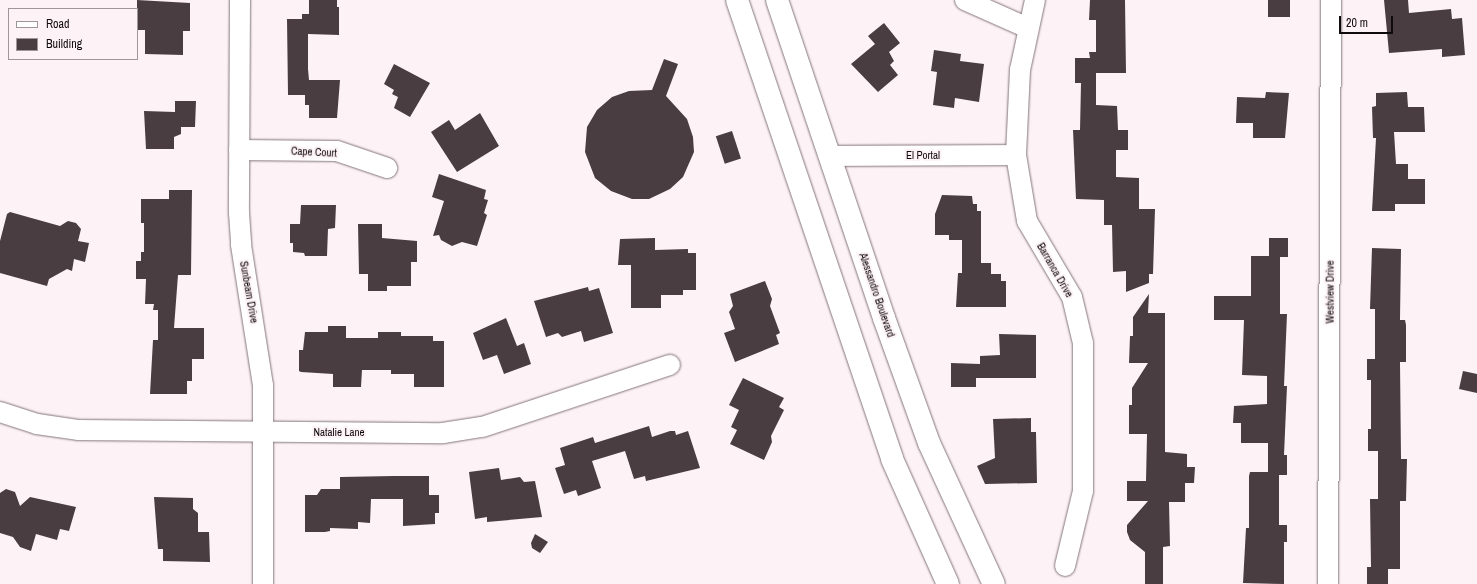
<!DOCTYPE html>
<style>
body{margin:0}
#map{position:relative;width:1477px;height:584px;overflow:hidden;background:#fdf3f6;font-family:"Archivo Narrow",sans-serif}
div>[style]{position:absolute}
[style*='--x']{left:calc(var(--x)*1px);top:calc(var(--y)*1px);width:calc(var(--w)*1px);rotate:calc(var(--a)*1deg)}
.building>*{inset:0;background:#4a3d41;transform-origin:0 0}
.roads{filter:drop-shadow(0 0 1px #84757a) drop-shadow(0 0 1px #84757a)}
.minor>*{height:20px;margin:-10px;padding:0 10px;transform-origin:10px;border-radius:10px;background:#fff}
.primary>*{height:22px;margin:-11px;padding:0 11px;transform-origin:11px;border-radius:11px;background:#fff}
span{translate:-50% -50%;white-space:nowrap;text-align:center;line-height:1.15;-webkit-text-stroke:4px #fdf3f6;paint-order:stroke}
.street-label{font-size:11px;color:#0f0a0c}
.legend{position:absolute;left:8px;top:8px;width:130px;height:52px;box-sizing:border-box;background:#fdf3f6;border:1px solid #9e9698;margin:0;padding:5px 7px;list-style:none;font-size:12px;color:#0f0a0c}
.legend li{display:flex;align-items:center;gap:8px;height:20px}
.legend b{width:20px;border:1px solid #9e9698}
.scale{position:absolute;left:1339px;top:16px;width:54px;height:18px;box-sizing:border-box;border:2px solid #0f0a0c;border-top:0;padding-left:5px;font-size:12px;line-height:14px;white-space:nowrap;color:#0f0a0c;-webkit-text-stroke:3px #fdf3f6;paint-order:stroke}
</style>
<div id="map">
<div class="building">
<i style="clip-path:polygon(137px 0,190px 3px,190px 31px,183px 31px,183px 55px,145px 54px,145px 30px,137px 30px)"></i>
<i style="clip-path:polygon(309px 0,337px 0,337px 7px,339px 7px,339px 35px,308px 34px,308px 69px,309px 80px,340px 80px,337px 118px,309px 118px,309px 105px,305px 105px,305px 95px,288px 95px,287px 19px,302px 19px,302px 14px,309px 14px)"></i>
<i style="clip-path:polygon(1090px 0,1125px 0,1126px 73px,1096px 73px,1096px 105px,1117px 106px,1118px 130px,1128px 130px,1128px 150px,1116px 150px,1116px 177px,1139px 178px,1139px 209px,1155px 209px,1153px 274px,1149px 274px,1149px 283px,1126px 292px,1126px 271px,1113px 272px,1112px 225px,1104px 225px,1104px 200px,1076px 199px,1073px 130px,1080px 130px,1081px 83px,1075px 83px,1075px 58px,1090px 58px,1089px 52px,1096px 52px,1096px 20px,1089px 20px)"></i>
<i style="left:1268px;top:0;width:22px;height:17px"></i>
<i style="clip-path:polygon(1384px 0,1408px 0,1409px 13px,1451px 9px,1452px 19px,1462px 18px,1465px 55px,1442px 57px,1442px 49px,1389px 53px)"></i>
<i style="clip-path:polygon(884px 23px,900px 43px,889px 52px,894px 61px,890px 65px,898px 75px,878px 92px,851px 64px,875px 44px,868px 36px)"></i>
<i style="clip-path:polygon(934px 50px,961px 54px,960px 61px,984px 64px,979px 102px,955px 98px,954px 108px,933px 105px,937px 72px,931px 71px)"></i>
<i style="clip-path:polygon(664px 59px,678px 64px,666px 96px,687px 119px,693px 137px,694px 152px,683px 177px,670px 189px,649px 199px,632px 199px,611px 191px,595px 178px,585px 152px,587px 127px,597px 110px,612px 97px,629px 91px,652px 90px)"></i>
<i style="clip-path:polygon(394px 64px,430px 83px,410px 117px,394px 108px,398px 97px,392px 94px,394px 90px,384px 84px)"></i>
<i style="clip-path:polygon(1266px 92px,1289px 93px,1285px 138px,1253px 138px,1253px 123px,1236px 123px,1237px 97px,1265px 98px)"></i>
<i style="clip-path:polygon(1407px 92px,1408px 107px,1424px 107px,1425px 132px,1394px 132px,1396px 164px,1408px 164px,1408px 179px,1425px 179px,1425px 204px,1395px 204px,1395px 211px,1372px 211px,1376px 138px,1373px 138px,1372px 107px,1376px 106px,1376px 93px)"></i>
<i style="clip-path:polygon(175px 101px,196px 101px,195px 127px,181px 127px,181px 134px,174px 137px,174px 149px,146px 149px,144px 111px,175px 112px)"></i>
<i style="clip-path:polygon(480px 113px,499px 146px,457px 172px,431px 132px,449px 120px,455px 130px)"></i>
<i style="left:732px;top:131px;width:29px;height:17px;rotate:72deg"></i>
<i style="clip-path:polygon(439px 174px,486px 190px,484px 199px,488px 200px,484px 213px,487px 215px,477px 246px,462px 242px,452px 246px,441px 240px,439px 235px,433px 236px,444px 201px,432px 197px)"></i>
<i style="clip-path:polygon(169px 190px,192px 190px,191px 275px,178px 275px,174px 328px,204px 328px,204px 359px,192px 359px,192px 381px,187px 381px,187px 394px,150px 394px,153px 340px,158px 340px,158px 310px,153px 310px,154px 304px,145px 304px,146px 279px,136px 279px,136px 261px,141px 261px,141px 252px,144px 252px,144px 223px,141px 223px,141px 199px,169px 199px)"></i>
<i style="clip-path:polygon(942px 195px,972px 196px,973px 204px,977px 204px,977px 211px,981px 211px,981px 263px,991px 263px,991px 274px,1001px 274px,1001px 281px,1006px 281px,1006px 307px,956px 307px,958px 273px,962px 273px,962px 240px,949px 240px,949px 235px,935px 235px,935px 214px)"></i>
<i style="clip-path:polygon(301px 205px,336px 205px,335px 228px,328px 229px,327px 256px,305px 256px,304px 253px,293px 252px,293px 243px,290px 243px,290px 224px,300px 224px)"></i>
<i style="clip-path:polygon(10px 212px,60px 226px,68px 221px,76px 223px,81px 229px,78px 241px,89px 243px,85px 262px,74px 259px,72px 271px,67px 269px,49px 279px,47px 286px,0 273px,0 241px,7px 214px)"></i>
<i style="clip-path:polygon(358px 224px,382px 224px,382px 238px,417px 241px,417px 262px,411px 262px,411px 286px,387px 286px,387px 291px,368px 291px,368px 274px,359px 274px)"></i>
<i style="clip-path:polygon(655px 238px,655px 250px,688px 249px,688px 253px,696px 253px,696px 290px,683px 290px,683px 295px,661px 295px,661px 308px,631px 308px,631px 265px,618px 265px,620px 239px)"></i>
<i style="clip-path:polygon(1269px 238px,1288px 238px,1288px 257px,1280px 257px,1280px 314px,1287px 314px,1284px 386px,1287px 386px,1284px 455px,1287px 455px,1287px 475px,1279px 475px,1279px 525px,1287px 525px,1287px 542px,1284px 542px,1284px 584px,1243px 583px,1246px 528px,1249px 528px,1249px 476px,1250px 472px,1268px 472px,1268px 443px,1241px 443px,1241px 423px,1233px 423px,1234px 406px,1267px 404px,1267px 376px,1242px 375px,1244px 320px,1214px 320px,1214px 296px,1251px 296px,1251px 256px,1269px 256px)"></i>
<i style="clip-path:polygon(1372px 248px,1401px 249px,1400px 320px,1405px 320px,1406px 325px,1406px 362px,1400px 362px,1401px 459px,1407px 459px,1406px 501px,1400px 501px,1400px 569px,1388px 569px,1388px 584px,1367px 584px,1367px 567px,1371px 567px,1370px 499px,1378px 499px,1378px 451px,1368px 451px,1368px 429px,1371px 429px,1371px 380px,1367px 380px,1367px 359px,1375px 359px,1375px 309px,1370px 309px)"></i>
<i style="clip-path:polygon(765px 281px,772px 299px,770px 306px,780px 333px,776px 335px,779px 344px,735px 362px,724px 333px,735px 329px,729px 312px,733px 306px,730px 294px)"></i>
<i style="clip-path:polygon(588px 287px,589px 291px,599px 288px,613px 333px,584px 342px,581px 331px,562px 337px,558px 333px,546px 337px,534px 301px)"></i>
<i style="clip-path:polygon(1149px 294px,1148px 313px,1165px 313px,1165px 452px,1187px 454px,1187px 467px,1195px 467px,1194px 483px,1185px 483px,1185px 502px,1169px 502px,1170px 546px,1163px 547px,1163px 584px,1145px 584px,1145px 552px,1130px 540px,1127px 532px,1127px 525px,1148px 501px,1127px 501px,1127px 481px,1146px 481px,1147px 434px,1129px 434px,1129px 405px,1132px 405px,1132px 388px,1148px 363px,1129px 363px,1130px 336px,1133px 336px,1133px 317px)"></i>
<i style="clip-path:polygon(506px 318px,517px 346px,524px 343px,531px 364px,504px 374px,497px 355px,483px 360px,473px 333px)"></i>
<i style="clip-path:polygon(328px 326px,346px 326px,346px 338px,378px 338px,378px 332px,401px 332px,401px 336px,433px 336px,433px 341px,444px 341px,444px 387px,414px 387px,414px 374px,391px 374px,391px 370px,362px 370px,361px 387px,333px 387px,333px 374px,301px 372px,299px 371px,299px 350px,303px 350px,305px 332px,328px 332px)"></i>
<i style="clip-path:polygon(999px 334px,1036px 335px,1036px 378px,976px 378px,976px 387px,951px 387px,951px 363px,980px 364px,980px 356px,1000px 355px)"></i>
<i style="clip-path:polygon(1463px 371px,1477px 374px,1477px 393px,1459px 389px)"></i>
<i style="clip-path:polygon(743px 378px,784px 398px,779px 407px,784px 410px,771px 436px,772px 442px,764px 460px,730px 444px,737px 430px,731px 427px,739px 410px,729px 405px)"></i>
<i style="clip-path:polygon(1031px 418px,1031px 432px,1036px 432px,1037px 483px,985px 484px,977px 466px,995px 458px,993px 419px)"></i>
<i style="clip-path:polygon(649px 426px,652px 437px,670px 431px,675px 431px,676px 435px,688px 431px,700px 468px,646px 481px,645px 476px,634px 479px,625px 451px,592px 461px,601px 488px,578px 496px,576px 490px,564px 494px,555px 468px,565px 465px,560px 448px,593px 437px,595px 443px)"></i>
<i style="clip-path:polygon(499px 468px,501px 480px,520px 477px,524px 482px,535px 481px,542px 517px,487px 522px,487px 517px,475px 519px,469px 472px)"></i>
<i style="clip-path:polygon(394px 476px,429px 476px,429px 495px,439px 495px,439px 513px,435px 513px,435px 524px,403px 526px,403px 499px,371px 499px,370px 523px,358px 522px,358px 529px,330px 528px,330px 531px,325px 532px,305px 532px,305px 495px,317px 495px,321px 489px,340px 489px,340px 477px)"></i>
<i style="clip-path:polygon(6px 489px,15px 492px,20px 506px,30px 497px,76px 507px,69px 531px,60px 529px,57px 540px,36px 534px,31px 551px,20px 547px,13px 537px,0 533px,0 493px)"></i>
<i style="clip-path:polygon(154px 497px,193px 498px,193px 509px,198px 513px,198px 532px,209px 532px,210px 562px,163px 561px,163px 549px,158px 549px)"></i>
<i style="clip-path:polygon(535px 534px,548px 542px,540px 553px,532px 548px,531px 543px)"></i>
</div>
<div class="roads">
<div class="minor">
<i style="--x:240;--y:0;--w:213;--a:90.3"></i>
<i style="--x:239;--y:213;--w:32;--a:86"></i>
<i style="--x:241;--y:245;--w:142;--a:81.1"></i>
<i style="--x:263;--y:385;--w:199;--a:90"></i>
<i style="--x:965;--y:0;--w:69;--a:24"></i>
<i style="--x:1035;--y:0;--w:72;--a:102.1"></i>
<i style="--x:1020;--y:70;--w:85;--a:92.7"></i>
<i style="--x:1016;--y:155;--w:67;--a:80.5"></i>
<i style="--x:1027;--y:221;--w:88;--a:59.4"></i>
<i style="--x:1072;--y:297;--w:47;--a:76.6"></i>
<i style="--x:1083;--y:343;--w:148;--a:90"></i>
<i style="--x:1083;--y:491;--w:77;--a:103.5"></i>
<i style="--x:239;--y:150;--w:98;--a:0.6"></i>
<i style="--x:337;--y:151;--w:53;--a:18.8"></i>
<i style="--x:830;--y:156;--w:186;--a:-0.3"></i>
<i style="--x:0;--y:412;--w:39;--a:18"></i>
<i style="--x:37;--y:424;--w:41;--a:8.3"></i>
<i style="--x:78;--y:430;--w:365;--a:0.5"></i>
<i style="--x:443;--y:433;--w:39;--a:-9"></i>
<i style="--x:482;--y:427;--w:198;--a:-18.3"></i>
<i style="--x:1328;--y:584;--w:584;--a:-89.71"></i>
</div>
<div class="primary">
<i style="--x:737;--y:0;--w:484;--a:71.3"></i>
<i style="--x:892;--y:459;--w:137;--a:65.9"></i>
<i style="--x:777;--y:0;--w:336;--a:71.4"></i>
<i style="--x:884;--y:318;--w:133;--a:70.2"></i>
<i style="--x:929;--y:443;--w:155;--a:65.3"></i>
</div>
</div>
<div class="street-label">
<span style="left:314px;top:152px;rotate:3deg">Cape Court</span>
<span style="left:923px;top:155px">El Portal</span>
<span style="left:1055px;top:270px;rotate:60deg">Barranca Drive</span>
<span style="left:249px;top:292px;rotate:80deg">Sunbeam Drive</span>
<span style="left:1330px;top:292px;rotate:-90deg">Westview Drive</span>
<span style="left:877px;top:295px;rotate:71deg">Alessandro Boulevard</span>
<span style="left:339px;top:432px">Natalie Lane</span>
</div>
<ul class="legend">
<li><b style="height:5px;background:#fff"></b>Road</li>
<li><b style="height:11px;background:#4a3d41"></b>Building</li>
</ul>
<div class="scale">20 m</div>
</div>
